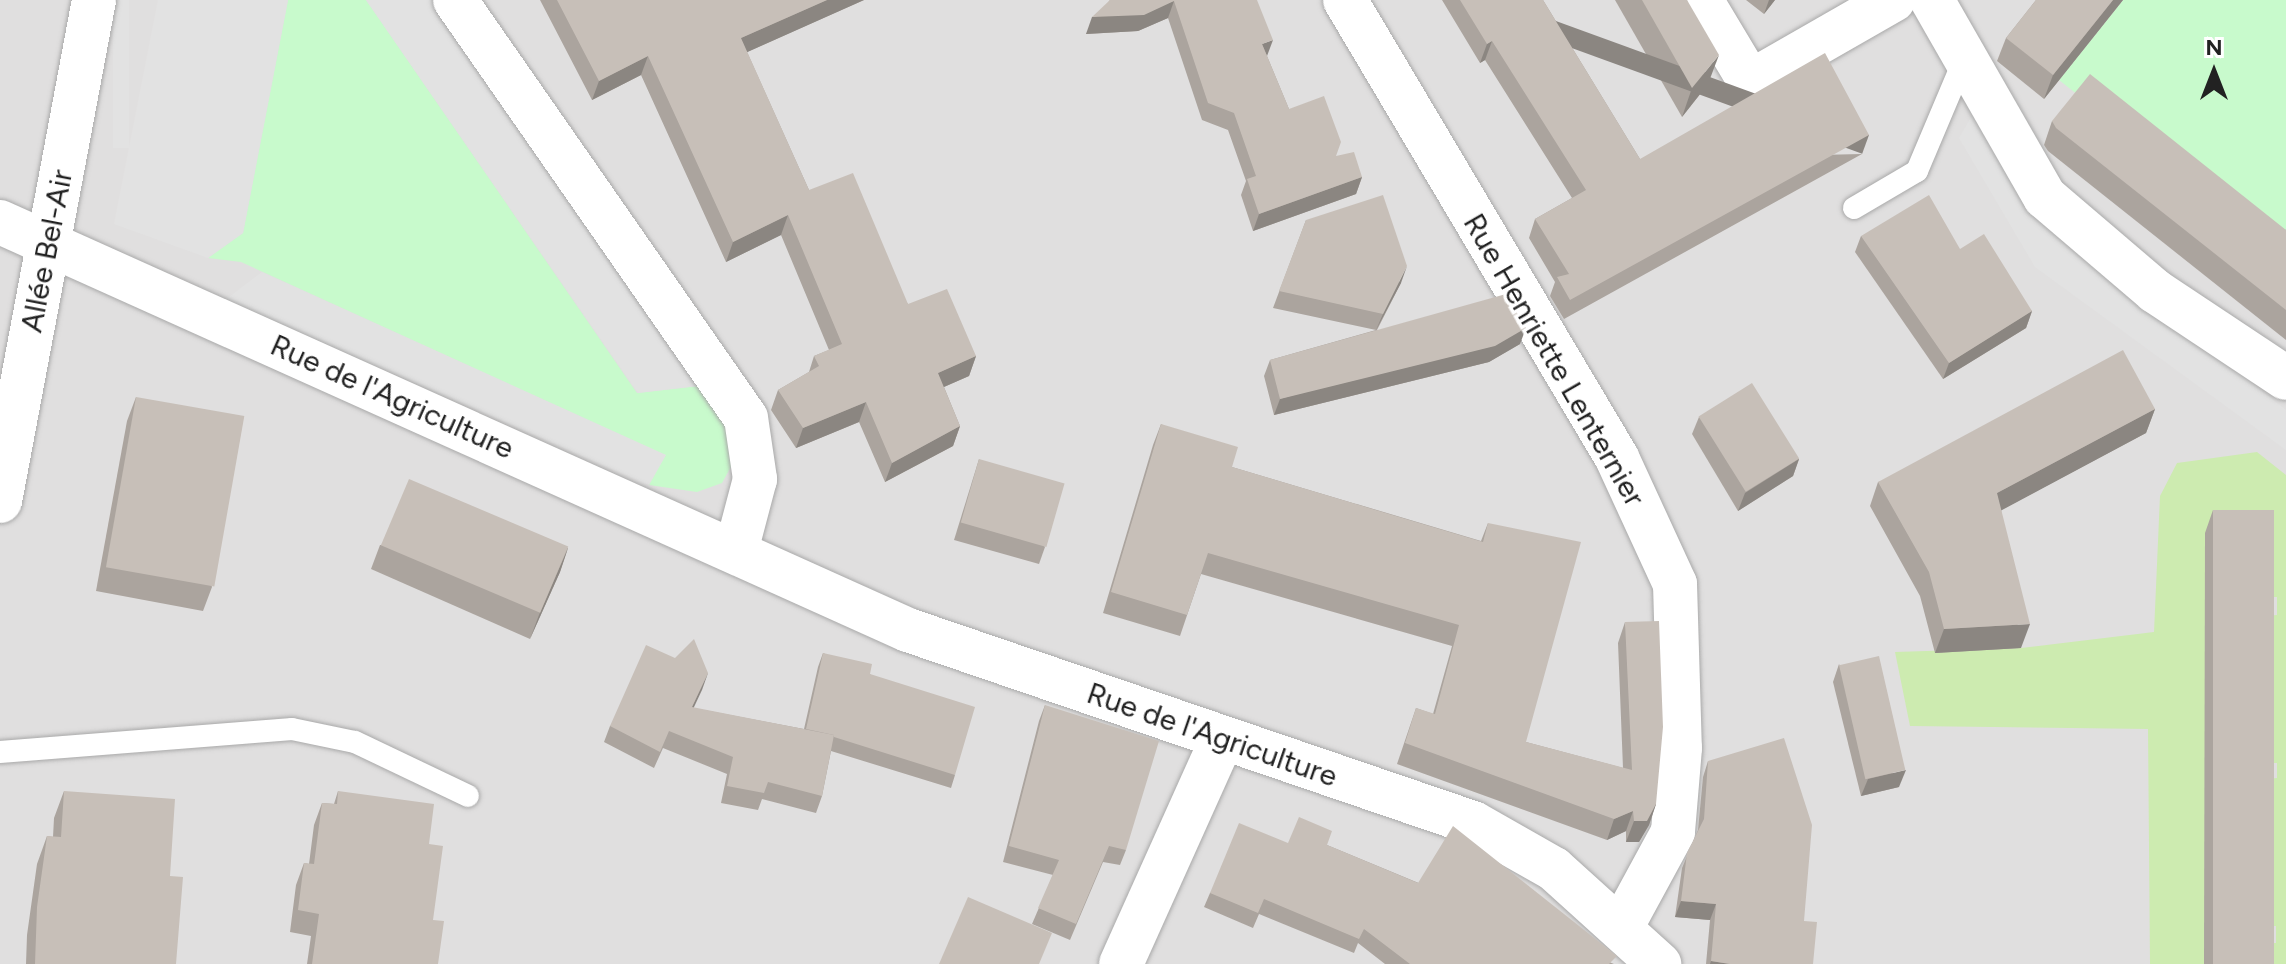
<!DOCTYPE html>
<meta charset="utf-8">
<style>
body{margin:0}
#map{position:relative;width:2286px;height:964px;overflow:hidden;background:#f2efe9;font-family:Figtree,sans-serif}
div>[style]{position:absolute}
[style*='--x']{left:calc(var(--x)*1px);top:calc(var(--y)*1px);width:calc(var(--w)*1px);rotate:calc(var(--a)*1deg)}
.residential>*{inset:0;background:#e0dfdf;transform-origin:0 0}
.grass>*{inset:0;background:#cdebb0}
.park>*{inset:0;background:#c8facc}
.parking>*{inset:0;background:#e2e2e2;transform-origin:0 0}
.roads{filter:drop-shadow(0 0 2px #a9a9a9) drop-shadow(0 0 2px #a9a9a9)}
.service>*{height:22px;margin:-11px;padding:0 11px;transform-origin:11px;border-radius:11px;background:#fff}
.minor>*{height:44px;margin:-22px;padding:0 22px;transform-origin:22px;border-radius:22px;background:#fff}
.tertiary>*{height:44px;margin:-22px;padding:0 22px;transform-origin:22px;border-radius:22px;background:#fff}
.wall>*{inset:0;background:#aba49e}
.shaded-wall>*{inset:0;background:#8b8681;transform-origin:0 0}
.building>*{inset:0;background:#c7bfb8;transform-origin:0 0}
span{translate:-50% -50%;white-space:nowrap;text-align:center;line-height:1.15;-webkit-text-stroke:7px #fff;paint-order:stroke}
.street-label{font-size:30px;color:#222}
.north{position:absolute;left:2174px;top:32px;width:80px;height:80px;-webkit-text-stroke:6px #fff;paint-order:stroke;rotate:0deg;font-size:22px;font-weight:700;line-height:32px;text-align:center;color:#222}
.north::after{content:'';display:block;margin:auto;width:28px;height:36px;background:#222;clip-path:polygon(50% 0,100% 100%,50% 72%,0 100%)}
</style>
<div id="map">
<div class="residential">
<i style="left:0;top:0;width:2286px;height:964px"></i>
</div>
<div class="grass">
<i style="clip-path:polygon(2257px 452px,2286px 475px,2286px 964px,2265px 964px,2265px 943px,2276px 943px,2276px 926px,2265px 926px,2266px 779px,2277px 778px,2277px 763px,2266px 763px,2266px 616px,2277px 615px,2277px 597px,2266px 597px,2204px 964px,2150px 964px,2148px 729px,1910px 726px,1895px 652px,2021px 648px,2154px 632px,2160px 496px,2177px 463px)"></i>
</div>
<div class="park">
<i style="clip-path:polygon(288px 0,366px 0,637px 393px,707px 385px,730px 423px,733px 463px,722px 483px,697px 492px,649px 485px,665px 455px,241px 262px,208px 258px,243px 233px)"></i>
<i style="clip-path:polygon(2123px 0,2286px 0,2286px 260px,2059px 80px)"></i>
</div>
<div class="parking">
<i style="left:113px;top:0;width:16px;height:148px"></i>
<i style="clip-path:polygon(158px 0,288px 0,243px 233px,208px 258px,114px 224px)"></i>
<i style="clip-path:polygon(366px 0,435px 0,707px 385px,638px 393px)"></i>
<i style="clip-path:polygon(1976px 109px,2149px 303px,2286px 410px,2286px 450px,2035px 267px,1959px 138px)"></i>
<i style="clip-path:polygon(262px 272px,666px 455px,649px 485px,225px 300px)"></i>
</div>
<div class="roads">
<div class="service">
<i style="--x:1854;--y:208;--w:73;--a:-30.4"></i>
<i style="--x:1917;--y:171;--w:121;--a:-67.1"></i>
<i style="--x:0;--y:752;--w:293;--a:-4.5"></i>
<i style="--x:292;--y:729;--w:64;--a:11.7"></i>
<i style="--x:355;--y:742;--w:125;--a:25.5"></i>
</div>
<div class="minor">
<i style="--x:455;--y:0;--w:509;--a:55.16"></i>
<i style="--x:746;--y:418;--w:62;--a:81.6"></i>
<i style="--x:755;--y:479;--w:74;--a:104.8"></i>
<i style="--x:1345;--y:0;--w:533;--a:59.29"></i>
<i style="--x:1617;--y:458;--w:139;--a:65.3"></i>
<i style="--x:1675;--y:584;--w:164;--a:88.3"></i>
<i style="--x:1680;--y:748;--w:84;--a:94.8"></i>
<i style="--x:1673;--y:832;--w:105;--a:118.5"></i>
<i style="--x:1701;--y:0;--w:96;--a:59.1"></i>
<i style="--x:1750;--y:82;--w:165;--a:-29.8"></i>
<i style="--x:1932;--y:0;--w:227;--a:60.2"></i>
<i style="--x:2045;--y:197;--w:145;--a:40.5"></i>
<i style="--x:2155;--y:291;--w:157;--a:33.6"></i>
<i style="--x:0;--y:222;--w:995;--a:24.2"></i>
<i style="--x:908;--y:630;--w:597;--a:18.86"></i>
<i style="--x:1473;--y:823;--w:93;--a:29.6"></i>
<i style="--x:1554;--y:869;--w:142;--a:42.1"></i>
<i style="--x:1121;--y:964;--w:244;--a:-65.8"></i>
</div>
<div class="tertiary">
<i style="--x:0;--y:501;--w:510;--a:-79.37"></i>
</div>
</div>
<div class="wall">
<i style="clip-path:polygon(540px 0,864px 0,747px 52px,809px 190px,908px 304px,976px 356px,969px 376px,944px 387px,960px 426px,953px 446px,885px 482px,859px 422px,796px 448px,771px 410px,778px 390px,809px 372px,814px 356px,829px 350px,781px 235px,726px 262px,641px 75px,592px 100px)"></i>
<i style="clip-path:polygon(1110px 0,1248px 0,1267px 56px,1289px 109px,1336px 156px,1362px 177px,1356px 194px,1253px 231px,1241px 195px,1246px 181px,1228px 130px,1202px 120px,1168px 18px,1138px 31px,1086px 34px)"></i>
<i style="clip-path:polygon(1442px 0,1543px 0,1640px 159px,1862px 154px,1564px 319px,1550px 296px,1555px 282px,1529px 238px,1535px 219px,1572px 198px,1485px 60px,1480px 63px)"></i>
<i style="clip-path:polygon(1615px 0,1687px 0,1708px 84px,1682px 117px)"></i>
<i style="clip-path:polygon(1746px 0,1775px 0,1764px 14px)"></i>
<i style="clip-path:polygon(2036px 0,2123px 0,2044px 99px,1997px 61px,2006px 38px)"></i>
<i style="clip-path:polygon(2052px 121px,2286px 230px,2286px 340px,2048px 151px,2044px 145px)"></i>
<i style="clip-path:polygon(1306px 220px,1401px 283px,1377px 330px,1520px 344px,1489px 362px,1274px 415px,1264px 376px,1270px 360px,1376px 330px,1273px 308px)"></i>
<i style="clip-path:polygon(1861px 236px,1960px 249px,2032px 311px,2026px 328px,1943px 379px,1855px 252px)"></i>
<i style="clip-path:polygon(136px 397px,212px 587px,203px 611px,96px 591px,127px 421px)"></i>
<i style="clip-path:polygon(2155px 409px,2146px 433px,2001px 510px,2021px 648px,1935px 653px,1920px 596px,1870px 506px,1878px 482px)"></i>
<i style="clip-path:polygon(1699px 417px,1799px 459px,1793px 476px,1738px 511px,1692px 434px)"></i>
<i style="clip-path:polygon(1161px 424px,1232px 467px,1481px 541px,1488px 523px,1526px 742px,1623px 768px,1618px 643px,1625px 622px,1656px 804px,1649px 825px,1639px 842px,1626px 842px,1626px 831px,1607px 840px,1397px 764px,1416px 708px,1433px 714px,1452px 646px,1201px 574px,1180px 636px,1103px 613px,1153px 445px)"></i>
<i style="clip-path:polygon(979px 459px,1045px 547px,1039px 564px,954px 540px)"></i>
<i style="clip-path:polygon(2213px 510px,2274px 964px,2204px 964px,2205px 533px)"></i>
<i style="clip-path:polygon(380px 545px,568px 548px,560px 572px,530px 639px,371px 569px)"></i>
<i style="clip-path:polygon(823px 653px,870px 674px,955px 775px,951px 788px,831px 751px,822px 796px,816px 813px,762px 799px,758px 810px,721px 803px,727px 774px,663px 748px,654px 768px,604px 742px,610px 726px,708px 673px,693px 708px,804px 729px,818px 667px)"></i>
<i style="clip-path:polygon(1839px 664px,1899px 787px,1861px 796px,1833px 682px)"></i>
<i style="clip-path:polygon(1045px 705px,1126px 850px,1120px 865px,1103px 862px,1070px 940px,1032px 924px,1053px 875px,1003px 862px,1039px 721px)"></i>
<i style="clip-path:polygon(1708px 761px,1804px 921px,1813px 964px,1706px 964px,1710px 920px,1675px 917px,1682px 868px,1698px 830px,1703px 777px)"></i>
<i style="clip-path:polygon(64px 791px,170px 876px,176px 964px,26px 964px,27px 935px,37px 864px,47px 836px,53px 837px,54px 818px)"></i>
<i style="clip-path:polygon(338px 791px,429px 844px,433px 920px,438px 964px,307px 964px,311px 936px,290px 932px,296px 885px,304px 863px,309px 864px,314px 825px,322px 803px,334px 804px)"></i>
<i style="clip-path:polygon(1288px 843px,1327px 845px,1614px 964px,1385px 964px,1358px 943px,1354px 953px,1259px 914px,1253px 928px,1204px 907px,1210px 893px)"></i>
</div>
<div class="shaded-wall">
<i style="clip-path:polygon(827px 0,864px 0,734px 58px,741px 38px)"></i>
<i style="clip-path:polygon(1769px 0,1775px 0,1764px 14px)"></i>
<i style="clip-path:polygon(2113px 0,2123px 0,2044px 99px,2053px 75px)"></i>
<i style="clip-path:polygon(1174px 1px,1168px 18px,1138px 31px,1086px 34px,1092px 17px)"></i>
<i style="clip-path:polygon(1273px 40px,1267px 56px,1262px 44px)"></i>
<i style="clip-path:polygon(1492px 41px,1485px 60px,1480px 63px,1487px 44px)"></i>
<i style="clip-path:polygon(1719px 55px,1708px 84px,1682px 117px,1692px 88px)"></i>
<i style="clip-path:polygon(648px 56px,641px 75px,592px 100px,599px 81px)"></i>
<i style="left:1869px;top:135px;width:20px;height:342px;rotate:110deg"></i>
<i style="clip-path:polygon(1362px 177px,1356px 194px,1253px 231px,1259px 214px)"></i>
<i style="clip-path:polygon(788px 215px,781px 235px,726px 262px,733px 242px)"></i>
<i style="clip-path:polygon(1407px 266px,1401px 283px,1376px 330px,1383px 314px)"></i>
<i style="clip-path:polygon(2032px 311px,2026px 328px,1943px 379px,1949px 363px)"></i>
<i style="clip-path:polygon(1526px 328px,1520px 344px,1489px 362px,1274px 415px,1280px 399px)"></i>
<i style="clip-path:polygon(976px 356px,969px 376px,930px 393px,938px 373px)"></i>
<i style="clip-path:polygon(866px 402px,859px 422px,796px 448px,803px 428px)"></i>
<i style="clip-path:polygon(2155px 409px,2146px 433px,1989px 517px,1997px 493px)"></i>
<i style="clip-path:polygon(960px 426px,953px 446px,885px 482px,892px 463px)"></i>
<i style="clip-path:polygon(1799px 459px,1793px 476px,1738px 511px,1745px 493px)"></i>
<i style="clip-path:polygon(568px 548px,560px 572px,530px 639px,539px 615px)"></i>
<i style="clip-path:polygon(2030px 624px,2021px 648px,1935px 653px,1944px 629px)"></i>
<i style="clip-path:polygon(708px 673px,702px 690px,686px 724px,692px 707px)"></i>
<i style="clip-path:polygon(1906px 770px,1899px 787px,1861px 796px,1868px 779px)"></i>
<i style="clip-path:polygon(1656px 804px,1649px 825px,1639px 842px,1626px 842px,1634px 821px)"></i>
<i style="clip-path:polygon(1633px 811px,1626px 831px,1607px 840px,1614px 819px)"></i>
<i style="clip-path:polygon(1681px 901px,1716px 904px,1710px 920px,1675px 917px)"></i>
<i style="clip-path:polygon(1711px 961px,1730px 964px,1710px 964px)"></i>
</div>
<div class="building">
<i style="clip-path:polygon(557px 0,827px 0,741px 38px,809px 190px,853px 173px,908px 304px,947px 289px,976px 356px,938px 373px,960px 426px,892px 463px,866px 402px,803px 428px,778px 390px,819px 366px,814px 356px,842px 344px,788px 215px,733px 242px,648px 56px,599px 81px)"></i>
<i style="clip-path:polygon(1110px 0,1257px 0,1273px 40px,1262px 44px,1289px 109px,1324px 96px,1341px 142px,1336px 156px,1354px 152px,1362px 177px,1259px 214px,1247px 179px,1256px 176px,1234px 113px,1208px 103px,1174px 1px,1144px 15px,1092px 17px)"></i>
<i style="clip-path:polygon(1460px 0,1543px 0,1640px 159px,1825px 53px,1869px 135px,1570px 300px,1557px 277px,1569px 274px,1535px 219px,1586px 190px,1492px 41px,1487px 44px)"></i>
<i style="clip-path:polygon(1642px 0,1687px 0,1719px 55px,1692px 88px)"></i>
<i style="clip-path:polygon(2036px 0,2113px 0,2053px 75px,2006px 38px)"></i>
<i style="clip-path:polygon(2090px 74px,2286px 230px,2286px 310px,2056px 128px,2052px 121px)"></i>
<i style="clip-path:polygon(1383px 195px,1407px 266px,1383px 314px,1279px 291px,1306px 220px)"></i>
<i style="clip-path:polygon(1929px 195px,1960px 249px,1984px 234px,2032px 311px,1949px 363px,1861px 236px)"></i>
<i style="clip-path:polygon(1506px 294px,1526px 328px,1495px 346px,1280px 399px,1270px 360px)"></i>
<i style="clip-path:polygon(2123px 350px,2155px 409px,1997px 493px,2030px 624px,1944px 629px,1929px 572px,1878px 482px)"></i>
<i style="left:1752px;top:383px;width:89px;height:63px;rotate:58deg"></i>
<i style="left:136px;top:397px;width:110px;height:173px;rotate:10deg"></i>
<i style="clip-path:polygon(1161px 424px,1238px 447px,1232px 467px,1483px 542px,1488px 523px,1581px 542px,1526px 742px,1632px 770px,1625px 622px,1659px 621px,1663px 727px,1656px 804px,1647px 821px,1634px 821px,1633px 811px,1614px 819px,1405px 743px,1416px 708px,1435px 714px,1459px 625px,1208px 553px,1187px 615px,1111px 592px)"></i>
<i style="left:979px;top:459px;width:89px;height:66px;rotate:16deg"></i>
<i style="left:409px;top:479px;width:173px;height:72px;rotate:23deg"></i>
<i style="left:2213px;top:510px;width:61px;height:454px"></i>
<i style="clip-path:polygon(694px 639px,708px 673px,692px 707px,834px 735px,822px 796px,768px 782px,764px 793px,727px 786px,733px 757px,669px 731px,660px 752px,610px 726px,646px 645px,675px 658px)"></i>
<i style="clip-path:polygon(823px 653px,872px 664px,870px 674px,975px 707px,955px 775px,834px 737px,834px 735px,806px 729px)"></i>
<i style="left:1879px;top:656px;width:117px;height:41px;rotate:77deg"></i>
<i style="clip-path:polygon(1045px 705px,1159px 741px,1126px 850px,1109px 846px,1076px 924px,1038px 908px,1059px 860px,1009px 846px)"></i>
<i style="clip-path:polygon(1784px 738px,1812px 825px,1804px 921px,1817px 922px,1813px 964px,1730px 964px,1711px 961px,1716px 904px,1681px 901px,1687px 853px,1704px 819px,1708px 761px)"></i>
<i style="clip-path:polygon(64px 791px,175px 799px,170px 876px,183px 877px,176px 964px,35px 964px,37px 907px,47px 836px,61px 837px)"></i>
<i style="clip-path:polygon(338px 791px,434px 804px,429px 844px,443px 846px,433px 920px,444px 921px,438px 964px,312px 964px,319px 914px,298px 910px,304px 863px,314px 864px,322px 803px,337px 804px)"></i>
<i style="clip-path:polygon(1299px 817px,1332px 831px,1327px 845px,1418px 883px,1453px 826px,1617px 956px,1609px 964px,1410px 964px,1364px 929px,1359px 939px,1264px 899px,1258px 913px,1210px 893px,1239px 823px,1288px 843px)"></i>
<i style="clip-path:polygon(968px 897px,1052px 933px,1039px 964px,939px 964px)"></i>
</div>
<div class="street-label">
<span style="left:47px;top:251px;rotate:-79deg">Allée Bel-Air</span>
<span style="left:1554px;top:360px;rotate:60deg">Rue Henriette Lenternier</span>
<span style="left:392px;top:397px;rotate:24deg">Rue de l'Agriculture</span>
<span style="left:1212px;top:735px;rotate:19deg">Rue de l'Agriculture</span>
</div>
<div class="north">N</div>
</div>
